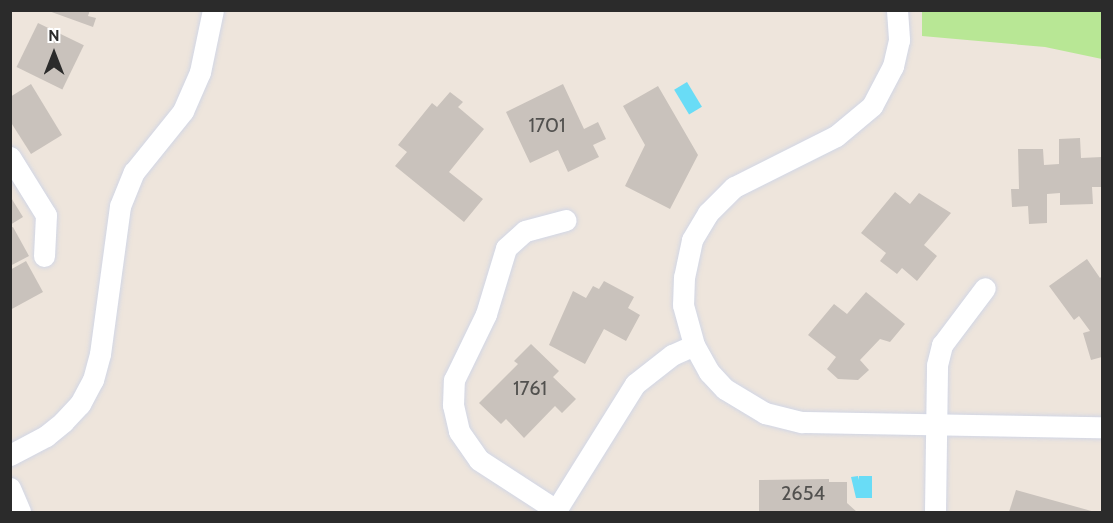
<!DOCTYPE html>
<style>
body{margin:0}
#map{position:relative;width:1113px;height:523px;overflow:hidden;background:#eee5dc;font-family:Cabin,sans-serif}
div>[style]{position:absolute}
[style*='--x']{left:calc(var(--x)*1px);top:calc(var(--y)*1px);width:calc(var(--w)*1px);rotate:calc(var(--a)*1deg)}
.green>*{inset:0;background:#b8e795}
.water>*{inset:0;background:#69dcf6;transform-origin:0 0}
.building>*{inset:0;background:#c9c2bc;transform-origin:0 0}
.roads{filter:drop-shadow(0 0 2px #d1d6e5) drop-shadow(0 0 2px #d1d6e5)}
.minor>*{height:21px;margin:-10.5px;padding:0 10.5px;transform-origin:10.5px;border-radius:10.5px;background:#fff}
span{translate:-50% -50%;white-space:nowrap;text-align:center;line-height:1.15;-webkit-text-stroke:4.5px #fff;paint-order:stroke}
.number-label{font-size:20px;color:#52514f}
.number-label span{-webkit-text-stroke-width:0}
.frame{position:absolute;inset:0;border:12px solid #2b2b2b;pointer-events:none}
.north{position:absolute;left:24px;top:24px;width:60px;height:60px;-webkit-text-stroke:4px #fff;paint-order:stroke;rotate:0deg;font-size:16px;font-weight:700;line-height:24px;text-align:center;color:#2b2b2b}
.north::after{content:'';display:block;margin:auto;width:21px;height:27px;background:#2b2b2b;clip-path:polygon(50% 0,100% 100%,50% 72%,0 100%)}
</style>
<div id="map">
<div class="green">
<i style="clip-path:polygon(922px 11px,1102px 11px,1102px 59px,1045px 47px,922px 36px)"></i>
</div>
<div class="water">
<i style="left:687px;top:82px;width:29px;height:15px;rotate:59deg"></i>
<i style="clip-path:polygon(858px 476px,859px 480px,859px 476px,872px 476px,872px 498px,856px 498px,851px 477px)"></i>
</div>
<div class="building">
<i style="clip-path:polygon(46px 10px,90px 10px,88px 16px,96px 18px,93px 27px)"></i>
<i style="left:38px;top:23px;width:51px;height:49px;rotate:26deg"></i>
<i style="clip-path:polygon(31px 84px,62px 135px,31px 154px,10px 121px,10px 97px)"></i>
<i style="clip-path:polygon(563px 84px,584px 129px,598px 122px,606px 139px,593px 145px,599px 157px,568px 172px,558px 150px,530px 163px,506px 112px)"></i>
<i style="clip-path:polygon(658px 86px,698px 155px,670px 209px,625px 186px,645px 145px,623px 106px)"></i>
<i style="clip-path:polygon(450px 92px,463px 102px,458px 107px,484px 129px,449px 172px,483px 199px,464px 222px,395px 166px,407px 152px,398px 145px,432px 103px,437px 107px)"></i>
<i style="clip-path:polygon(1080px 138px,1081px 158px,1102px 157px,1102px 187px,1092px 187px,1093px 204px,1060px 205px,1060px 193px,1047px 194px,1047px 223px,1029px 224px,1028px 206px,1012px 207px,1011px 189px,1019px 189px,1018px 149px,1043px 149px,1044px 165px,1059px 164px,1059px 139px)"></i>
<i style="clip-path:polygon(895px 192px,910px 204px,919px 193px,951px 213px,924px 245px,937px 256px,917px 281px,902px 268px,897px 274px,880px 261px,886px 253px,861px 233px)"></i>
<i style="clip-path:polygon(10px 196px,23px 217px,10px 225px)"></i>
<i style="clip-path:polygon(13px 227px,29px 256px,10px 266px,10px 228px)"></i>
<i style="clip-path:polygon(1087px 259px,1100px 278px,1102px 276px,1102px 357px,1091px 360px,1083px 333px,1090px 331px,1079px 316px,1074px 320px,1049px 286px)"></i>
<i style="clip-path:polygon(26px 261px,43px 292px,10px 310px,10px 270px)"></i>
<i style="clip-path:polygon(604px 281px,634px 297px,628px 308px,640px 315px,626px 341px,604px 329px,585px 364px,549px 345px,573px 291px,586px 298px,593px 286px,599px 289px)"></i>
<i style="clip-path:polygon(866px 292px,905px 324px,890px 342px,880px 339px,860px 360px,869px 370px,858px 380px,838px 379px,827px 369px,836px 357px,808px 335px,834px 304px,847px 314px)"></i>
<i style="clip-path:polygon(531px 344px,559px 371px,553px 377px,576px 399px,562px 413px,555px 406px,524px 438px,506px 419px,501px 424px,479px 403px,518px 364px,514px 361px)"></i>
<i style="clip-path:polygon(829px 479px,829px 482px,847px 482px,847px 503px,857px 512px,759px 512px,759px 480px)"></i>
<i style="clip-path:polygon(1016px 490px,1095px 512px,1009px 512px)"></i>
</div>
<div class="roads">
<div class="minor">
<i style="--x:897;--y:10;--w:30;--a:86"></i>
<i style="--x:899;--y:40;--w:27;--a:103"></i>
<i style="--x:893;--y:66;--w:45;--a:117.7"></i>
<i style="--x:872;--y:106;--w:47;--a:140.2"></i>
<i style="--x:836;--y:136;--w:114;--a:153.4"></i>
<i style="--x:734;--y:187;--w:37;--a:135"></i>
<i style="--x:708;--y:213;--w:31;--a:121"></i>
<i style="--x:692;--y:240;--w:38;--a:102"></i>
<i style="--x:684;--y:277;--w:28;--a:92"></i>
<i style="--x:683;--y:305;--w:41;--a:74.6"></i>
<i style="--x:694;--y:345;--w:31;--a:61"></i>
<i style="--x:709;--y:372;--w:23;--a:47"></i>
<i style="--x:725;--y:389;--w:47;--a:31"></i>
<i style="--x:765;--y:413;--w:38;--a:14"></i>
<i style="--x:802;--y:422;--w:300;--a:1"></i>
<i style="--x:10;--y:157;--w:68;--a:58.2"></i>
<i style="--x:46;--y:215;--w:41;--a:92.8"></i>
<i style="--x:10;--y:455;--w:41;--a:-27.8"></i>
<i style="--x:46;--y:436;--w:22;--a:-39"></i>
<i style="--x:63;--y:422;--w:25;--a:-47"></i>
<i style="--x:80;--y:404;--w:27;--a:-62"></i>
<i style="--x:93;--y:380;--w:27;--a:-75"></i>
<i style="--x:100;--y:354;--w:149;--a:-82.3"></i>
<i style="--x:120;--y:206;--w:37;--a:-68"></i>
<i style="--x:134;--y:172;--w:78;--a:-51.2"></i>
<i style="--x:183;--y:111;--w:43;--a:-66.4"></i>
<i style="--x:200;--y:72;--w:63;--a:-78.2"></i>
<i style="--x:10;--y:488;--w:26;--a:67"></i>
<i style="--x:556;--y:510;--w:92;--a:-147"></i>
<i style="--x:479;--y:460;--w:35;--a:-125"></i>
<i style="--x:459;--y:431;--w:27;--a:-103"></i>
<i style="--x:453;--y:405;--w:25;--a:-88"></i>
<i style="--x:454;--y:380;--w:73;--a:-64.1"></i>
<i style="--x:486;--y:314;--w:69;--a:-73.1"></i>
<i style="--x:506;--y:248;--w:25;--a:-42"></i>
<i style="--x:525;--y:231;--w:42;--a:-15"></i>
<i style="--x:555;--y:512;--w:151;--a:-58"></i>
<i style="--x:635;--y:384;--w:47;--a:-38.1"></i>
<i style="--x:672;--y:355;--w:24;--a:-24"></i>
<i style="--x:935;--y:512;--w:147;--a:-89.2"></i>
<i style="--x:937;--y:365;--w:21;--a:-76"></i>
<i style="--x:942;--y:345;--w:71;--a:-53"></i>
</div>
</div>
<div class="number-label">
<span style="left:547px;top:125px">1701</span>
<span style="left:530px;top:388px">1761</span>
<span style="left:803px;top:493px">2654</span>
</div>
<div class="frame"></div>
<div class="north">N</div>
</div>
